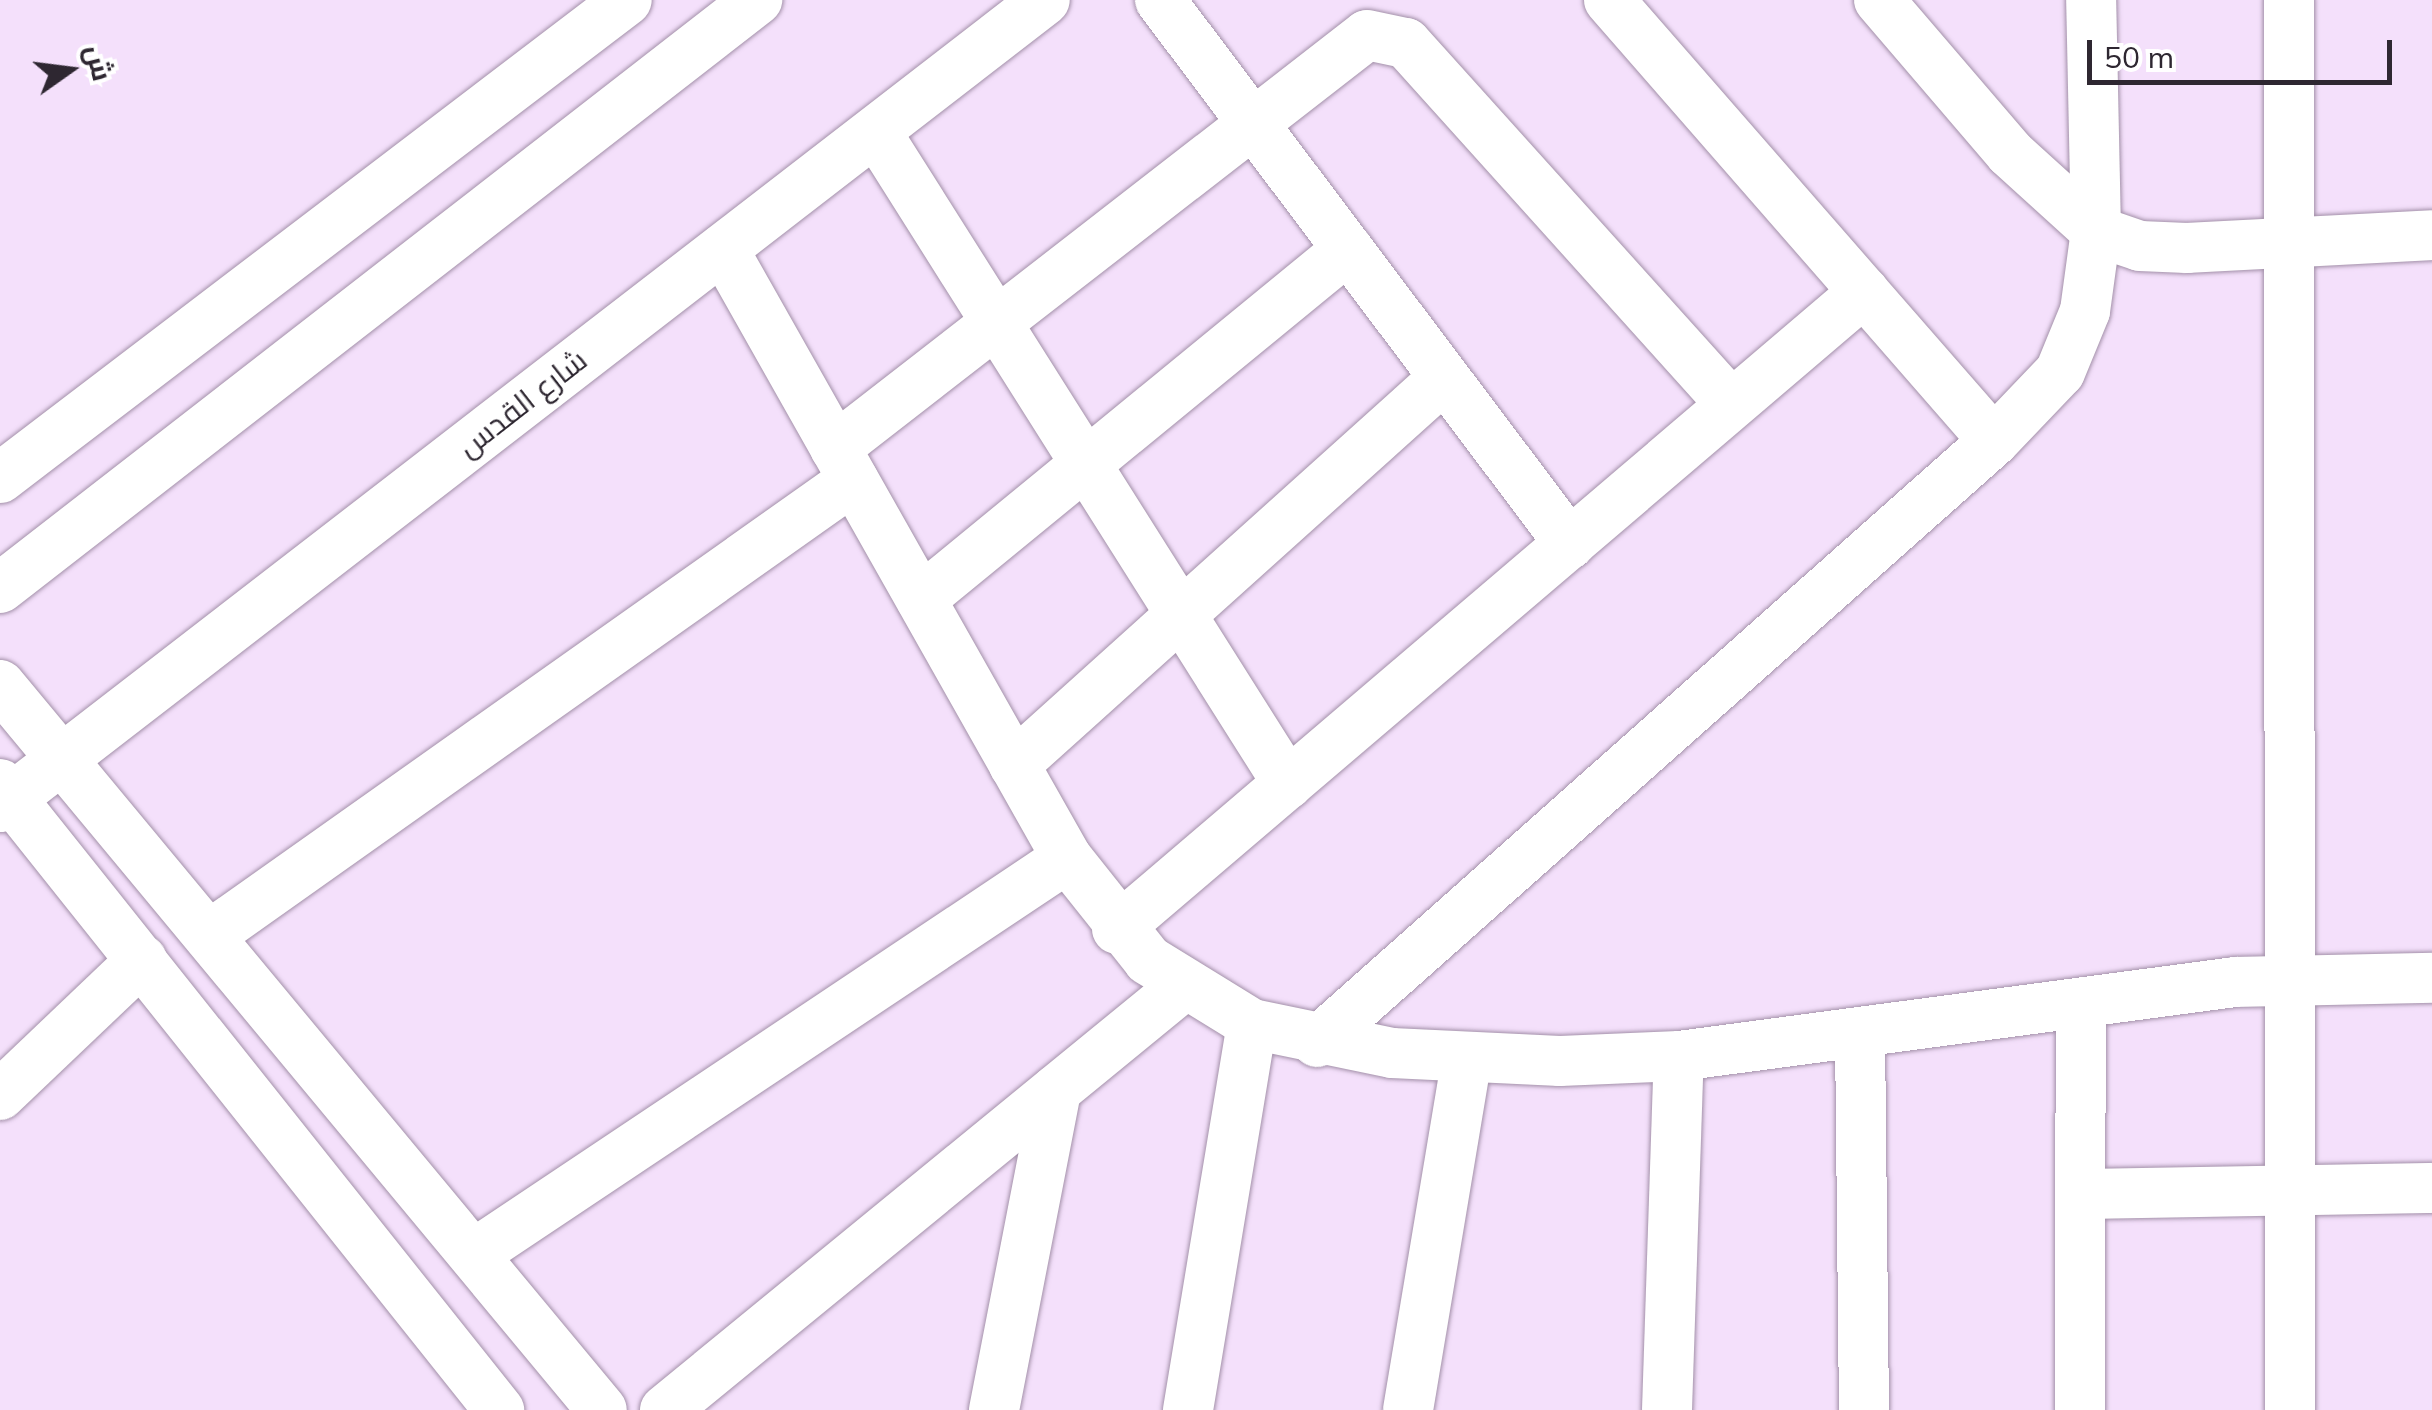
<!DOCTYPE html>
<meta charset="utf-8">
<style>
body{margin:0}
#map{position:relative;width:2432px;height:1410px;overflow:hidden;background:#f4e0fb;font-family:Mulish,Cairo,sans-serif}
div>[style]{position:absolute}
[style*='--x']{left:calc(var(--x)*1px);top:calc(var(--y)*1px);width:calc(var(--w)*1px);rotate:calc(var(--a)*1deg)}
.roads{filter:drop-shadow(0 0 2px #a390a9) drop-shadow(0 0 2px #a390a9)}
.street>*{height:50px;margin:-25px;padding:0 25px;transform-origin:25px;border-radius:25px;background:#fff}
span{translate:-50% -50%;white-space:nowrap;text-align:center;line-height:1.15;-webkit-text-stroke:10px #fff;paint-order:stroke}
.street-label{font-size:30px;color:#2e2731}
.north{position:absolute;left:20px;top:20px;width:100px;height:100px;-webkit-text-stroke:8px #fff;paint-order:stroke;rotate:76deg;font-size:28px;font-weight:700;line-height:40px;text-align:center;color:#2e2731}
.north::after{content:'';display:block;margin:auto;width:35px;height:45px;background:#2e2731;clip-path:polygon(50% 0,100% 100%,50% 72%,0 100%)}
.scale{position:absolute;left:2087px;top:40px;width:305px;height:45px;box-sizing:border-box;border:5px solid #2e2731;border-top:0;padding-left:12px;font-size:30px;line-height:35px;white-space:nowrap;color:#2e2731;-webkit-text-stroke:8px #fff;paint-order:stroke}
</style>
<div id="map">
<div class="roads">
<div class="street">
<i style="--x:1160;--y:0;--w:681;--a:53"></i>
<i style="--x:1609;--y:0;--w:585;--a:48.88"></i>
<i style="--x:1879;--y:0;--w:201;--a:49.4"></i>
<i style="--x:2010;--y:153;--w:116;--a:42.2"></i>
<i style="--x:2096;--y:231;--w:46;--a:18.8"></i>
<i style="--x:2140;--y:246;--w:47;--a:2.4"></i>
<i style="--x:2187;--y:248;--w:245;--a:-3"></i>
<i style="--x:2289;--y:0;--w:1410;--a:89.96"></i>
<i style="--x:876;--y:132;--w:771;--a:57.71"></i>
<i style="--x:723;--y:249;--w:699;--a:60.54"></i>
<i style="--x:1067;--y:858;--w:130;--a:51.5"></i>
<i style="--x:1148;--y:960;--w:122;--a:31.6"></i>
<i style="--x:1252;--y:1024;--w:143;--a:11.7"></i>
<i style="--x:1392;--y:1053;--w:168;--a:2.7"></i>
<i style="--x:1560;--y:1061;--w:119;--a:-2.4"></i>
<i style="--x:1679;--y:1056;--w:561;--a:-7.58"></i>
<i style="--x:2235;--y:982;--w:197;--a:-1.2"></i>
<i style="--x:835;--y:448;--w:673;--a:-37.82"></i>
<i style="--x:1367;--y:35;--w:40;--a:12"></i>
<i style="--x:1406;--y:43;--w:486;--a:48"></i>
<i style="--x:0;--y:478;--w:788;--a:-37.32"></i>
<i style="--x:0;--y:588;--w:959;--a:-37.84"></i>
<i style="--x:921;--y:599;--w:552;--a:-39.34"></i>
<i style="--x:0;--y:685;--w:942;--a:50.3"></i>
<i style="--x:1014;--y:765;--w:579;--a:-41.99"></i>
<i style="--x:0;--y:784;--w:801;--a:51.44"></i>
<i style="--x:0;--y:807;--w:1320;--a:-37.68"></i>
<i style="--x:1117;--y:929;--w:982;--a:-40.46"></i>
<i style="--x:210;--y:935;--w:788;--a:-35.28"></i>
<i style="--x:1860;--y:1032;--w:378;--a:89.4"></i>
<i style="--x:1317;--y:1042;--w:905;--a:-41.6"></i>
<i style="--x:1994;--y:441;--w:95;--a:-46.3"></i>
<i style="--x:2060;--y:372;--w:66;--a:-67.7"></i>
<i style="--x:2085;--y:311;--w:81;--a:-82.2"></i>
<i style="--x:2096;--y:231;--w:231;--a:-91.2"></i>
<i style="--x:0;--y:1095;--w:196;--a:-43.6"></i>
<i style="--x:2081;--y:1194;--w:351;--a:-1"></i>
<i style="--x:474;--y:1254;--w:713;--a:-33.73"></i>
<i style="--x:665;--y:1410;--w:668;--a:-39.29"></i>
<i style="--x:994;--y:1410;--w:326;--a:-79"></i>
<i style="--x:1188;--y:1410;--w:391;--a:-80.6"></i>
<i style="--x:1408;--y:1410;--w:356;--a:-80.5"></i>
<i style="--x:1667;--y:1410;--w:354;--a:-88.1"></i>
<i style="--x:2080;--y:1410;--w:407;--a:-89.9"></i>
</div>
</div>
<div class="street-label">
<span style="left:522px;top:403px;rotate:-38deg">شارع القدس</span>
</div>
<div class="north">ش</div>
<div class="scale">50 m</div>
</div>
